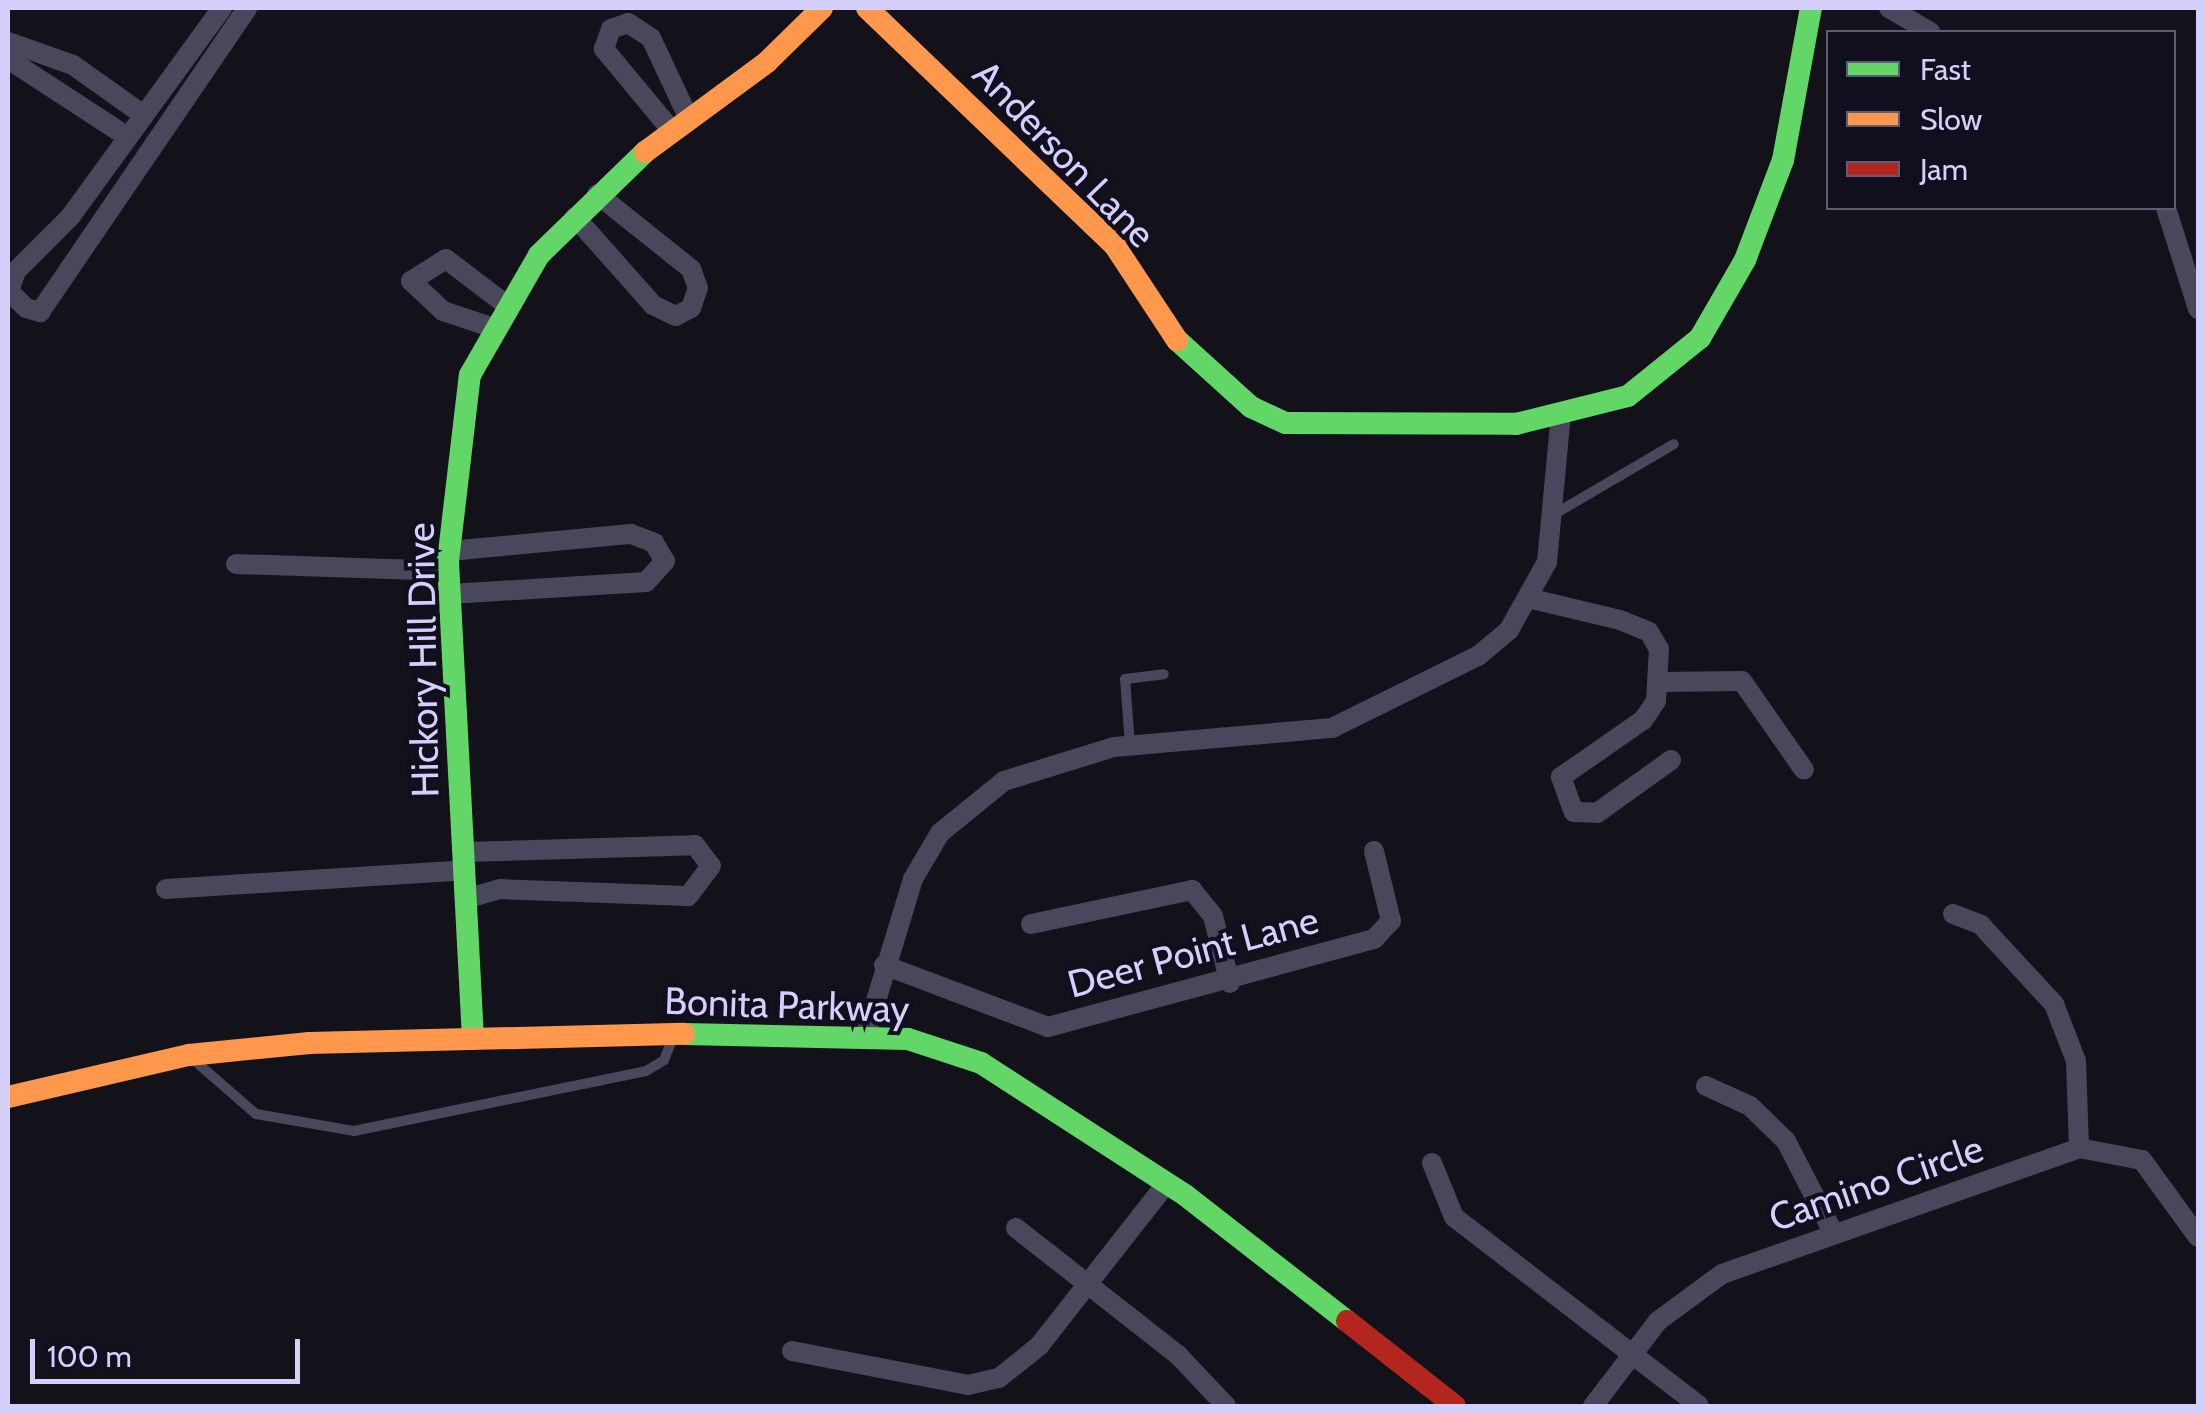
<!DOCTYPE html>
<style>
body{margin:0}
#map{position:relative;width:2206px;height:1414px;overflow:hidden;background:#13121a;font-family:Cabin,sans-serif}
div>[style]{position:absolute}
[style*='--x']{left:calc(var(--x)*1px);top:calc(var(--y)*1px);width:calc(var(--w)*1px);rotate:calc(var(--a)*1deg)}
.lane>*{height:10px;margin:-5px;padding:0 5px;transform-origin:5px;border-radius:5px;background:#49475b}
.street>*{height:20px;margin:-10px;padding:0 10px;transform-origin:10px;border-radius:10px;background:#49475b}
.fast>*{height:22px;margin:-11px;padding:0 11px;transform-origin:11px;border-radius:11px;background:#63d668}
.slow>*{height:22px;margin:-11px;padding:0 11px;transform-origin:11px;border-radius:11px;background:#ff974d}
.jam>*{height:22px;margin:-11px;padding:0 11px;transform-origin:11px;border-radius:11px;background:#b3261e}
span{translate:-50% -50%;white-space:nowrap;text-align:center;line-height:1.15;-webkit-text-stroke:8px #110e1e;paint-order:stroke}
.street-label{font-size:38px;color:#d4cffb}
.frame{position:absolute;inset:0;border:10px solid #d4cffb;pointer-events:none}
.legend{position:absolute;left:1826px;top:30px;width:350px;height:180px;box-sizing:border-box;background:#110e1e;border:2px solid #5f5b76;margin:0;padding:12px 18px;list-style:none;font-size:30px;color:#d4cffb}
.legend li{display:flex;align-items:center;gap:20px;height:50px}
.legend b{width:50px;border:2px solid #5f5b76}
.scale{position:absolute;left:30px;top:1339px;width:270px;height:45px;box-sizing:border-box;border:5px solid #d4cffb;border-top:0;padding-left:12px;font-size:30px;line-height:35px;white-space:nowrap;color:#d4cffb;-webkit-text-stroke:8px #110e1e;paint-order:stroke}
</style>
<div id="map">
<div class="lane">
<i style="--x:1553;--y:515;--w:140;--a:-30.4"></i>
<i style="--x:1130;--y:745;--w:66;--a:-94.3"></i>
<i style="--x:1125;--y:679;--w:39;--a:-7"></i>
<i style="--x:195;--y:1061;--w:81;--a:41"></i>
<i style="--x:256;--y:1114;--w:99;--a:9.8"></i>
<i style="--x:354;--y:1131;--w:298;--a:-11.6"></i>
<i style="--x:646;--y:1071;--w:21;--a:-31"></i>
<i style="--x:664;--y:1060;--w:22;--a:-68"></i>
</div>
<div class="street">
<i style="--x:222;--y:8;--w:257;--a:126"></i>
<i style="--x:71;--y:216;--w:78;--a:135"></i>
<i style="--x:16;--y:271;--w:21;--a:109"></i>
<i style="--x:9;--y:291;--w:24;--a:45"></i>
<i style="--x:26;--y:308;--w:15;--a:16"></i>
<i style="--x:40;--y:312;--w:368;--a:-55.7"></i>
<i style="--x:1889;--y:8;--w:48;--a:30.3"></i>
<i style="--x:8;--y:42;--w:69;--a:19.5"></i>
<i style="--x:73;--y:65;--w:85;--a:35.4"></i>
<i style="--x:8;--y:59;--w:141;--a:33.1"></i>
<i style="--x:672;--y:131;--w:107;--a:-129.7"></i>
<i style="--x:604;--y:49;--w:21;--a:-71"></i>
<i style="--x:611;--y:29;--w:18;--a:-19"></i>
<i style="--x:628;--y:23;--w:27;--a:33"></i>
<i style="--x:651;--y:38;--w:89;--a:64.9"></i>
<i style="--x:2166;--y:208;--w:106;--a:72.4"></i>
<i style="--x:575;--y:217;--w:118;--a:48.4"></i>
<i style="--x:653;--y:305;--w:25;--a:26"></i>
<i style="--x:676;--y:316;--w:17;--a:-28"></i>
<i style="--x:691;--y:308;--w:21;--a:-71"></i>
<i style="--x:698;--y:288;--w:20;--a:-110"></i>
<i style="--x:691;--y:269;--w:120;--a:-141.4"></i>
<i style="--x:497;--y:329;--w:57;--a:-161.6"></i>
<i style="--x:443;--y:311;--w:44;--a:-136.8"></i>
<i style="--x:411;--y:281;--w:41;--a:-32.2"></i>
<i style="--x:446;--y:259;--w:79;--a:37.3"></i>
<i style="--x:450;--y:551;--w:182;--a:-5.4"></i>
<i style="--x:631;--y:534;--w:25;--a:21"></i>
<i style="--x:654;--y:543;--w:21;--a:59"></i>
<i style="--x:665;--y:561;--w:28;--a:132"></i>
<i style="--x:646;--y:582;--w:196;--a:176.5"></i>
<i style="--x:236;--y:564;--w:213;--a:1.9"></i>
<i style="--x:1532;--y:599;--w:90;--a:13.4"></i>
<i style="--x:1620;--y:620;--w:31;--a:22"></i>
<i style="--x:1649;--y:632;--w:20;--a:60"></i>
<i style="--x:1659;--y:649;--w:52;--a:93.3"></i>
<i style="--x:1656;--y:701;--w:23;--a:124"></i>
<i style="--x:1643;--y:720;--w:100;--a:145.2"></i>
<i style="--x:1561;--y:777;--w:37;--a:70"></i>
<i style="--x:1574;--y:812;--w:23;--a:2"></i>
<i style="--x:1597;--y:813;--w:91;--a:-35.6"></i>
<i style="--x:1661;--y:682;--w:81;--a:-0.7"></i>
<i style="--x:1742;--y:681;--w:108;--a:55.1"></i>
<i style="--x:464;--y:852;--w:231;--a:-1.7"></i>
<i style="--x:695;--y:845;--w:26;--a:53"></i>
<i style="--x:711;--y:866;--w:38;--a:127"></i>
<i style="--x:688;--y:896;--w:188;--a:-177.9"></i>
<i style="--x:500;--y:889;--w:35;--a:164"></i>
<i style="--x:166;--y:889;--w:300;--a:-3.6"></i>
<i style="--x:1953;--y:914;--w:30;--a:21"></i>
<i style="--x:1981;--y:925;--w:108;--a:47.3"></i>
<i style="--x:2054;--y:1004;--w:61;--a:68.9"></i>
<i style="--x:2076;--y:1061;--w:87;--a:88"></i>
<i style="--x:1031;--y:924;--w:165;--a:-11.9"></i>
<i style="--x:1192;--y:890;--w:33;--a:51"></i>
<i style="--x:1213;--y:916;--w:69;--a:75.8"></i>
<i style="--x:884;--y:965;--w:175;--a:20.7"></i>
<i style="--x:1048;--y:1027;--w:338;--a:-15.1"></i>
<i style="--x:1374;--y:939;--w:25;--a:-47"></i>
<i style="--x:1391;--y:921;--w:72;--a:-103.7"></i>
<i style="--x:865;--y:1037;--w:165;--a:-73.1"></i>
<i style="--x:913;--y:879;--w:53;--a:-59.6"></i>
<i style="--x:940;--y:833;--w:82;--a:-39.1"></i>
<i style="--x:1004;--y:781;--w:115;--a:-17.2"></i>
<i style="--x:1114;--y:747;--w:219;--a:-5"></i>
<i style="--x:1332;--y:728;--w:163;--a:-26.3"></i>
<i style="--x:1478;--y:656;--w:40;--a:-40"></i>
<i style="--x:1509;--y:630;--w:78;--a:-60.8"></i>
<i style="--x:1547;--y:562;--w:150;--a:-84.6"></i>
<i style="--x:1706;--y:1086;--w:48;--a:24.4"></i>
<i style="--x:1750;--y:1106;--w:50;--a:44.2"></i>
<i style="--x:1786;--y:1141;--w:105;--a:62.7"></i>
<i style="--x:1432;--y:1163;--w:58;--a:67.8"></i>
<i style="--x:1454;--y:1217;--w:309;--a:37.6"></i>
<i style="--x:1016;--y:1228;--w:206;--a:38.1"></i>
<i style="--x:1178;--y:1355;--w:70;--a:46.7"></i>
<i style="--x:792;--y:1351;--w:179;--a:10.9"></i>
<i style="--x:968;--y:1385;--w:32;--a:-13"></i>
<i style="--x:999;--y:1378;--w:51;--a:-38.7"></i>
<i style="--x:1039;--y:1346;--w:207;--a:-51.9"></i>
<i style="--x:1593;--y:1406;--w:107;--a:-52.6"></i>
<i style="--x:1658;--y:1321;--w:79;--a:-36.3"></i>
<i style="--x:1722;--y:1274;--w:379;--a:-19.4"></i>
<i style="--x:2079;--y:1148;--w:64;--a:10.8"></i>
<i style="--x:2142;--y:1160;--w:95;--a:54"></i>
</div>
<div class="fast">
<i style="--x:1177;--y:340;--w:100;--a:42.2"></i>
<i style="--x:1251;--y:407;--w:38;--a:25"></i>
<i style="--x:1286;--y:423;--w:230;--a:0.2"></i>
<i style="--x:1516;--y:424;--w:115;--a:-14"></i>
<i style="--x:1628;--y:396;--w:92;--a:-38.9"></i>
<i style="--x:1700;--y:338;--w:90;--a:-60"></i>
<i style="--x:1745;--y:260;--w:107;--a:-69.2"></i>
<i style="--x:1783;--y:160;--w:155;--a:-79.6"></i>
<i style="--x:684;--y:1034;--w:224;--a:1.3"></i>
<i style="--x:908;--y:1039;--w:77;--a:18.2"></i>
<i style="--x:981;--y:1063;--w:243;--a:32.9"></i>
<i style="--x:1185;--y:1195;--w:205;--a:37.9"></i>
<i style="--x:473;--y:1039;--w:479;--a:-93"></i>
<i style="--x:448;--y:561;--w:187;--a:-83.3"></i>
<i style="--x:470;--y:375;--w:138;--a:-60.1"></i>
<i style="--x:539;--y:255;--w:148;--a:-44.2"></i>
</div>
<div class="slow">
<i style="--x:867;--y:8;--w:344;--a:43.8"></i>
<i style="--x:1115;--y:246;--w:113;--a:56.6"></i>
<i style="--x:645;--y:152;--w:152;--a:-36.4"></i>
<i style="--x:767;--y:62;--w:77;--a:-44.5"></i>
<i style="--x:8;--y:1097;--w:186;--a:-13.1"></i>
<i style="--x:189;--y:1055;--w:121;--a:-5.7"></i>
<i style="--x:309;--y:1043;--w:375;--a:-1.4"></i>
</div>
<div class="jam">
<i style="--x:1347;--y:1321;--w:137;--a:38.2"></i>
</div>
<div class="street-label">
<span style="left:1064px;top:154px;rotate:46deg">Anderson Lane</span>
<span style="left:423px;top:660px;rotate:-91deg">Hickory Hill Drive</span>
<span style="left:1193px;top:952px;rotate:-15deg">Deer Point Lane</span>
<span style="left:787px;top:1005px;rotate:2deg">Bonita Parkway</span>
<span style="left:1876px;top:1183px;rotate:-19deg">Camino Circle</span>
</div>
<div class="frame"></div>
<ul class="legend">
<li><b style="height:12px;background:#63d668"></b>Fast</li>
<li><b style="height:12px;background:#ff974d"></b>Slow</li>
<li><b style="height:12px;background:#b3261e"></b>Jam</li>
</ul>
<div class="scale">100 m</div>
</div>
